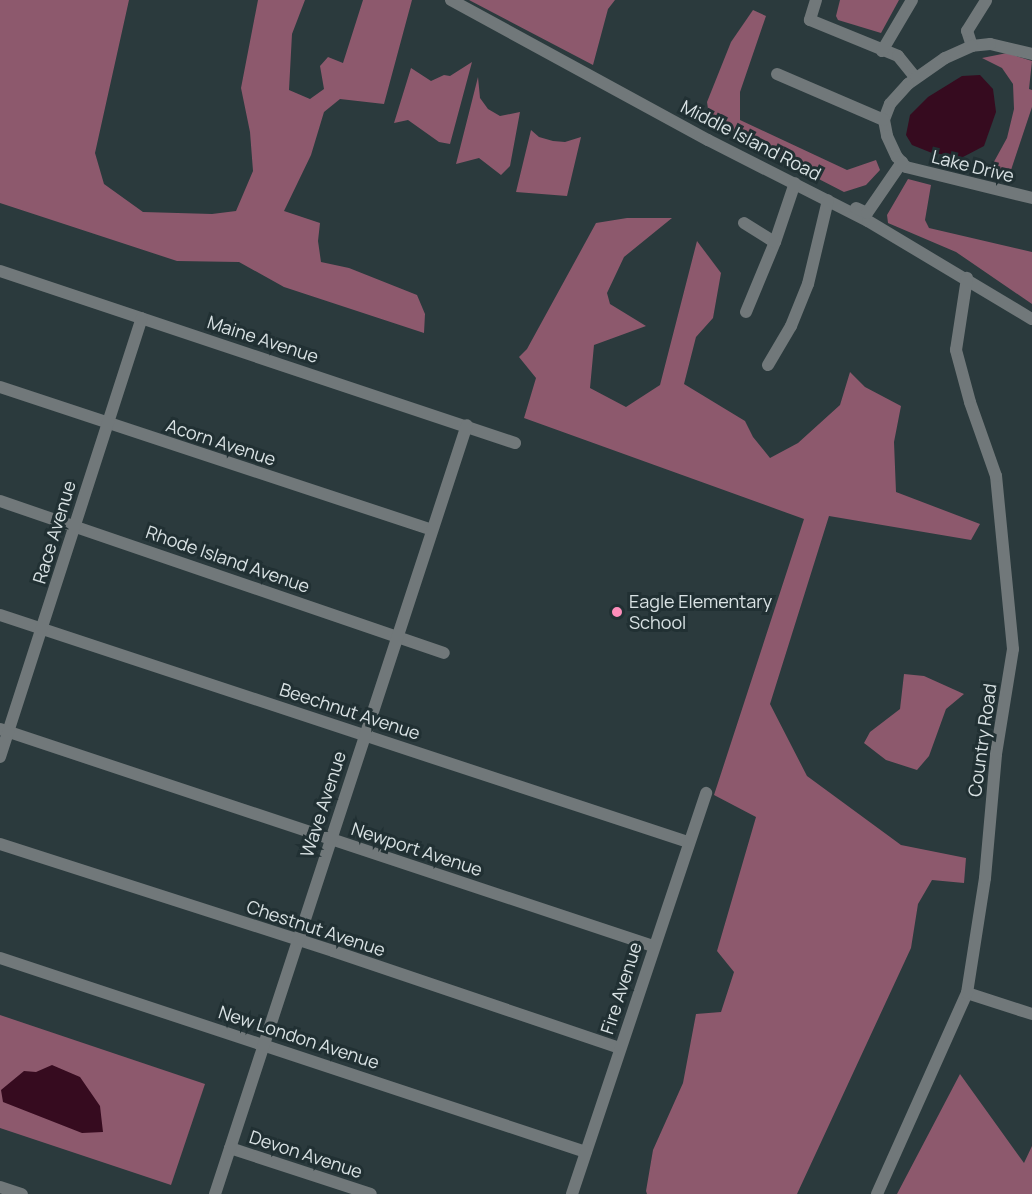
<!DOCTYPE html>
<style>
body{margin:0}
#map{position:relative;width:1032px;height:1194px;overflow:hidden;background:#2b3a3d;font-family:Manrope,sans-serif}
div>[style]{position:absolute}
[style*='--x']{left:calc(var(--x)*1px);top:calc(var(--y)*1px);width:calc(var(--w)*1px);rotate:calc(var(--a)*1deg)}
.forest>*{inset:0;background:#8d596d}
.water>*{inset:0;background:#360b1f}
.minor>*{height:12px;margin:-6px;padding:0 6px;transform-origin:6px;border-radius:6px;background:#71787a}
.dots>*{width:16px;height:16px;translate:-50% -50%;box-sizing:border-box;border:3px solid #213033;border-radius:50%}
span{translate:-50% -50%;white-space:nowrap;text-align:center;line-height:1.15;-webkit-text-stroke:6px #213033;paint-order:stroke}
.street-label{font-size:18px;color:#d9e2e4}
.poi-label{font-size:18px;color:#d9e2e4}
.left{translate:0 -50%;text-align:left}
</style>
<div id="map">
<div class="forest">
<i style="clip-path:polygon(0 0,129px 0,95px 153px,104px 184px,143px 212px,212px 214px,236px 211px,253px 171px,250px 132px,241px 88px,258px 0,305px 0,292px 34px,289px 90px,310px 99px,324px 89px,320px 66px,328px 57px,343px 63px,363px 0,412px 0,384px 104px,340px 99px,324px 112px,311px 155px,284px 211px,320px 223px,318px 241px,321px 262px,349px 268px,417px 295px,425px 314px,424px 333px,284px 287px,239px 262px,177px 261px,0 203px)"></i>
<i style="clip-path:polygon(469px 0,615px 0,608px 9px,593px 65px)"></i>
<i style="clip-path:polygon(840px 0,899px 0,881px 33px,838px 20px,836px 16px)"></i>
<i style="clip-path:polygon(753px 10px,766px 16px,740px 92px,740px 120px,847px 170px,876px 160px,880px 170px,866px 185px,844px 192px,710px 123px,707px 102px,731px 42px)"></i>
<i style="clip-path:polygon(1007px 53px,1032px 61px,1029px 89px,1032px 90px,1032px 107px,1010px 173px,991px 177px,990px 169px,1007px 138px,1014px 109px,1013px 84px,1002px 68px,982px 58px)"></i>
<i style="clip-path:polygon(472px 62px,450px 144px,439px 142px,408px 120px,394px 123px,411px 68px,431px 81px,444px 75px,450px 76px)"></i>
<i style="clip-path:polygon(478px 77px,480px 98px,488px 109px,500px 116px,520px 112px,510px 166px,501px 175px,479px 158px,456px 164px)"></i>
<i style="clip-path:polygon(531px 130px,539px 137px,553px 141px,565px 142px,581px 137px,567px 196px,516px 192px)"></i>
<i style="clip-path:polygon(908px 179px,931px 185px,925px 220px,929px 228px,1032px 252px,1032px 304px,956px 252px,888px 223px,887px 215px)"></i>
<i style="clip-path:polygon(627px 218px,672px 218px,624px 257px,607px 293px,610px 304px,646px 326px,594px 345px,590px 388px,626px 407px,660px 385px,697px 241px,721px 273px,713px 318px,696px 337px,684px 384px,745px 421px,753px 437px,770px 458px,798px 443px,840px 405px,850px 372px,865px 387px,901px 406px,894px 442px,896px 492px,980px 524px,971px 540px,829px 516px,770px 704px,807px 776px,901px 845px,966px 858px,964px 883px,932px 880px,918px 904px,911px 948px,797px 1194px,647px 1194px,646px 1191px,653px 1150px,683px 1083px,696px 1014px,721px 1012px,734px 972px,717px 951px,756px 817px,714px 795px,804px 519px,524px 418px,536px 378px,519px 357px,527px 349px,596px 223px)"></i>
<i style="clip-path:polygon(904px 674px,924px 676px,964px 694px,946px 709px,929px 756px,917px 770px,886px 760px,864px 743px,870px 732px,900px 709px)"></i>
<i style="clip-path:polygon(0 1015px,205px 1084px,171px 1185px,0 1128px)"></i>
<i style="clip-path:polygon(960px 1074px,1024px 1163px,1032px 1146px,1032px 1194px,897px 1194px)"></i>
</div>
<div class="water">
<i style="clip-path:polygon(980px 75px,993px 89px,996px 112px,984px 146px,963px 157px,932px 153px,912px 145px,906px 135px,910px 115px,928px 97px,962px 76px)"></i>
<i style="clip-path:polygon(52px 1065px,80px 1077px,100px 1106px,103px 1132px,82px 1133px,3px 1102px,1px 1090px,24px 1071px,36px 1072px)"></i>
</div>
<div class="minor">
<i style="--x:451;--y:0;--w:293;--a:28.6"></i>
<i style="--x:708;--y:140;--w:179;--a:26.9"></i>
<i style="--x:868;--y:221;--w:191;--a:30.9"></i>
<i style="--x:816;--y:0;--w:21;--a:107"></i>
<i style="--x:810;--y:20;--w:95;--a:22.2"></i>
<i style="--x:898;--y:56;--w:28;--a:51"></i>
<i style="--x:972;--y:46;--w:16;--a:-108"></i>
<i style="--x:967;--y:31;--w:36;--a:-58"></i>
<i style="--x:882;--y:51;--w:59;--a:-59.5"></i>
<i style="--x:1032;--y:54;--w:43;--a:-166.6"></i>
<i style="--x:990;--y:44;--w:18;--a:174"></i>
<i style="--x:972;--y:46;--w:30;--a:156"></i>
<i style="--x:945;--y:58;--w:45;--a:144.9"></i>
<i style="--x:908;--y:84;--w:27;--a:132"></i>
<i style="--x:890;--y:104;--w:17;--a:111"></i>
<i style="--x:884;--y:120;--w:16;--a:79"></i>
<i style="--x:887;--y:136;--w:23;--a:65"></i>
<i style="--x:897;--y:157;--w:13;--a:48"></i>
<i style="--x:906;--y:167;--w:130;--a:13.8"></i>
<i style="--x:777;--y:74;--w:116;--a:23.3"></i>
<i style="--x:856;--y:208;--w:12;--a:24"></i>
<i style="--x:867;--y:213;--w:62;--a:-55.5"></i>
<i style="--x:744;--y:223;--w:36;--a:32"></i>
<i style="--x:0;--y:271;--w:543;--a:18.47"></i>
<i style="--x:746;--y:312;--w:76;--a:-67.5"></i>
<i style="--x:775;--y:242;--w:62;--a:-71.3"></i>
<i style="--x:768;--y:365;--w:45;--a:-59.5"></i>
<i style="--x:791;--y:326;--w:45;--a:-68"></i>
<i style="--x:808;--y:284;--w:86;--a:-76.6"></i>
<i style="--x:0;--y:387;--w:455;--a:18.3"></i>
<i style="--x:0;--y:501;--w:469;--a:18.9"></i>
<i style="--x:0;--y:615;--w:724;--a:18.26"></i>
<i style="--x:0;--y:729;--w:688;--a:18.38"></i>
<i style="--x:0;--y:757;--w:461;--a:-72.1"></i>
<i style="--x:0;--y:844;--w:350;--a:17.8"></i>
<i style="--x:333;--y:951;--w:303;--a:18.7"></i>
<i style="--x:0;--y:958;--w:617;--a:18.32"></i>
<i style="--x:967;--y:993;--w:68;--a:17.9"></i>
<i style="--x:230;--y:1148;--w:148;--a:18.1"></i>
<i style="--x:0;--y:1187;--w:23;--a:18"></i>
<i style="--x:215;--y:1194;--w:809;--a:-71.86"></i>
<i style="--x:572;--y:1194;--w:423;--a:-71.5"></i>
<i style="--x:877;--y:1194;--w:220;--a:-65.9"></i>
<i style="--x:967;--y:993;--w:116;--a:-81.1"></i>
<i style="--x:985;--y:878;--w:124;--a:-84.9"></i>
<i style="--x:996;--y:754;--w:106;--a:-80.8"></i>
<i style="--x:1013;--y:649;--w:174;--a:-95.6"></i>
<i style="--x:996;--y:476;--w:78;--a:-109.4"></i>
<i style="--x:970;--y:402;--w:54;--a:-105.1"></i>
<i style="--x:956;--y:350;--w:73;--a:-81.3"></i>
</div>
<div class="dots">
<i style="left:617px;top:612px;background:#fe8ebb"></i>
</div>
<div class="street-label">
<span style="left:751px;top:140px;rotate:27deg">Middle Island Road</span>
<span style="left:973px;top:166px;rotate:14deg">Lake Drive</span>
<span style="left:263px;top:339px;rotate:18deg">Maine Avenue</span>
<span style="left:221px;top:442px;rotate:18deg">Acorn Avenue</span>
<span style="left:54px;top:532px;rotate:-73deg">Race Avenue</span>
<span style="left:228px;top:559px;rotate:19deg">Rhode Island Avenue</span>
<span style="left:350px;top:711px;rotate:18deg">Beechnut Avenue</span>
<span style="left:982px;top:740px;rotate:-82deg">Country Road</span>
<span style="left:323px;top:804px;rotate:-72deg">Wave Avenue</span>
<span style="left:417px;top:849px;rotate:18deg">Newport Avenue</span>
<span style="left:316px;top:928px;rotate:18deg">Chestnut Avenue</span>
<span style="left:621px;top:988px;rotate:-72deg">Fire Avenue</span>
<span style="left:299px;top:1037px;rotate:18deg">New London Avenue</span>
<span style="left:306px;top:1154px;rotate:18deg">Devon Avenue</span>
</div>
<div class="poi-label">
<span class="left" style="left:629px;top:612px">Eagle Elementary<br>School</span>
</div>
</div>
